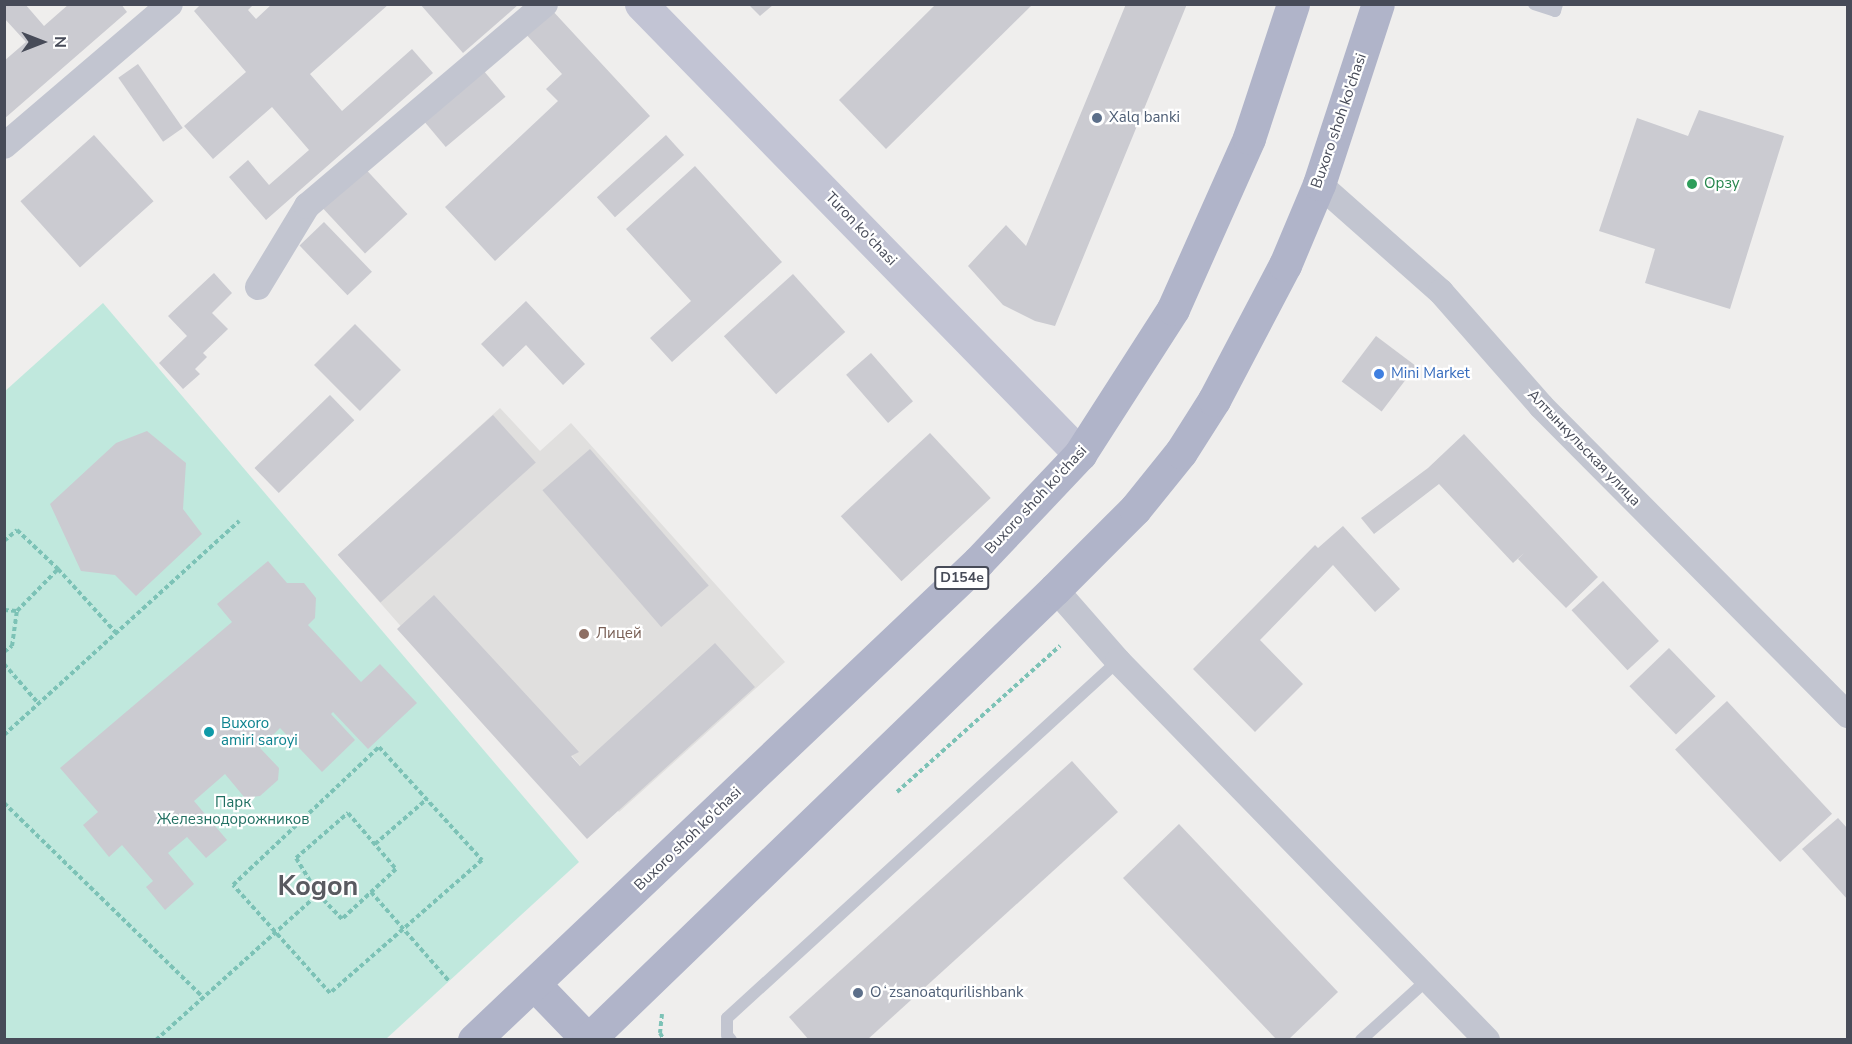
<!DOCTYPE html>
<meta charset="utf-8">
<style>
body{margin:0}
#map{position:relative;width:1852px;height:1044px;overflow:hidden;background:#efeeed;font-family:"Nunito Sans",sans-serif}
div>[style]{position:absolute}
[style*='--x']{left:calc(var(--x)*1px);top:calc(var(--y)*1px);width:calc(var(--w)*1px);rotate:calc(var(--a)*1deg)}
.education>*{inset:0;background:#e0dfde}
.green>*{inset:0;background:#c0e8dd}
.building>*{inset:0;background:#cbcbd1;transform-origin:0 0}
.path>*{height:4px;margin-top:-2px;transform-origin:0;background:repeating-linear-gradient(90deg,#7cc2b6 0 4.5px,transparent 0 7.5px)}
.lane>*{height:12px;margin:-6px;padding:0 6px;transform-origin:6px;border-radius:6px;background:#c2c5d0}
.street>*{height:26px;margin:-13px;padding:0 13px;transform-origin:13px;border-radius:13px;background:#c2c5d0}
.secondary>*{height:33px;margin:-16.5px;padding:0 16.5px;transform-origin:16.5px;border-radius:16.5px;background:#c2c4d4}
.primary>*{height:33px;margin:-16.5px;padding:0 16.5px;transform-origin:16.5px;border-radius:16.5px;background:#b0b4c9}
.dots>*{width:16px;height:16px;translate:-50% -50%;box-sizing:border-box;border:3px solid #fff;border-radius:50%}
span{translate:-50% -50%;white-space:nowrap;text-align:center;line-height:1.15;-webkit-text-stroke:4.5px #fff;paint-order:stroke}
.shield-label span{padding:2px 4px;background:#fff;border:2px solid;border-radius:4px;-webkit-text-stroke-width:0}
.shield-label{font-size:14px;color:#474b58;font-weight:700}
.service-label{font-size:15px;color:#4e5e75}
.left{translate:0 -50%;text-align:left}
.street-label{font-size:15px;color:#474b58}
.leisure-label{font-size:15px;color:#27864d}
.shop-label{font-size:15px;color:#366cbe}
.education-label{font-size:15px;color:#785e54}
.culture-label{font-size:15px;color:#0d838f}
.park-label{font-size:15px;color:#217062}
.town-label{font-size:27px;color:#5a5b61;font-weight:700}
.frame{position:absolute;inset:0;border:6px solid #474b58;pointer-events:none}
.north{position:absolute;left:12px;top:12px;width:60px;height:60px;-webkit-text-stroke:4px #fff;paint-order:stroke;rotate:90deg;font-size:16px;font-weight:700;line-height:24px;text-align:center;color:#474b58}
.north::after{content:'';display:block;margin:auto;width:21px;height:27px;background:#474b58;clip-path:polygon(50% 0,100% 100%,50% 72%,0 100%)}
</style>
<div id="map">
<div class="education">
<i style="clip-path:polygon(500px 408px,540px 451px,571px 423px,785px 662px,619px 812px,572px 756px,540px 784px,338px 555px)"></i>
</div>
<div class="green">
<i style="clip-path:polygon(103px 303px,579px 862px,386px 1039px,5px 1039px,4px 392px)"></i>
</div>
<div class="building">
<i style="clip-path:polygon(4px 4px,25px 4px,44px 26px,69px 4px,121px 4px,127px 12px,4px 119px,4px 61px,26px 42px,4px 18px)"></i>
<i style="clip-path:polygon(201px 4px,254px 4px,248px 10px,256px 19px,272px 4px,389px 4px,310px 74px,342px 111px,412px 49px,433px 73px,266px 220px,229px 177px,248px 160px,269px 185px,309px 150px,272px 107px,213px 159px,184px 126px,246px 72px,194px 11px)"></i>
<i style="clip-path:polygon(420px 4px,519px 4px,463px 53px)"></i>
<i style="clip-path:polygon(936px 4px,1033px 4px,886px 149px,839px 100px)"></i>
<i style="clip-path:polygon(1126px 4px,1187px 4px,1055px 326px,1035px 321px,1003px 305px,968px 266px,1006px 225px,1026px 246px)"></i>
<i style="clip-path:polygon(749px 5px,773px 5px,760px 16px)"></i>
<i style="clip-path:polygon(550px 8px,650px 116px,495px 261px,445px 207px,558px 101px,546px 89px,562px 74px,524px 32px)"></i>
<i style="left:138px;top:64px;width:78px;height:24px;rotate:55deg"></i>
<i style="left:483px;top:70px;width:35px;height:78px;rotate:50deg"></i>
<i style="clip-path:polygon(1699px 110px,1784px 136px,1730px 309px,1645px 283px,1655px 249px,1599px 231px,1637px 118px,1688px 136px)"></i>
<i style="left:94px;top:135px;width:89px;height:99px;rotate:48deg"></i>
<i style="left:666px;top:135px;width:27px;height:93px;rotate:48deg"></i>
<i style="left:359px;top:162px;width:71px;height:58px;rotate:47deg"></i>
<i style="clip-path:polygon(695px 166px,782px 262px,672px 362px,650px 338px,691px 301px,626px 229px)"></i>
<i style="left:324px;top:222px;width:69px;height:34px;rotate:46deg"></i>
<i style="clip-path:polygon(214px 273px,232px 293px,212px 313px,228px 329px,203px 353px,207px 357px,195px 369px,200px 374px,183px 389px,159px 363px,187px 336px,168px 316px)"></i>
<i style="left:793px;top:274px;width:78px;height:93px;rotate:48deg"></i>
<i style="clip-path:polygon(526px 301px,585px 364px,563px 385px,526px 345px,503px 367px,481px 344px)"></i>
<i style="left:355px;top:324px;width:65px;height:58px;rotate:45deg"></i>
<i style="left:1376px;top:336px;width:50px;height:57px;rotate:37deg"></i>
<i style="left:871px;top:353px;width:64px;height:33px;rotate:49deg"></i>
<i style="left:330px;top:395px;width:35px;height:105px;rotate:46deg"></i>
<i style="left:493px;top:415px;width:64px;height:209px;rotate:48deg"></i>
<i style="clip-path:polygon(147px 431px,186px 463px,183px 509px,202px 534px,136px 596px,115px 575px,81px 571px,50px 504px,116px 443px)"></i>
<i style="left:930px;top:433px;width:89px;height:122px;rotate:47deg"></i>
<i style="clip-path:polygon(1464px 434px,1598px 577px,1566px 608px,1518px 559px,1524px 553px,1513px 563px,1439px 484px,1374px 534px,1361px 518px,1428px 468px)"></i>
<i style="left:590px;top:449px;width:181px;height:63px;rotate:49deg"></i>
<i style="clip-path:polygon(1343px 526px,1400px 589px,1375px 612px,1333px 565px,1260px 640px,1303px 684px,1255px 732px,1193px 669px,1315px 545px,1318px 548px)"></i>
<i style="clip-path:polygon(268px 561px,287px 583px,304px 583px,316px 598px,315px 618px,308px 625px,361px 682px,380px 664px,417px 703px,368px 749px,333px 712px,331px 714px,355px 740px,322px 772px,280px 728px,260px 748px,279px 768px,278px 780px,260px 796px,245px 798px,225px 774px,194px 801px,227px 840px,206px 858px,187px 837px,168px 853px,194px 884px,165px 910px,146px 887px,153px 881px,122px 845px,109px 857px,83px 825px,98px 812px,60px 768px,232px 622px,217px 604px)"></i>
<i style="left:1603px;top:581px;width:82px;height:43px;rotate:47deg"></i>
<i style="clip-path:polygon(434px 595px,579px 752px,571px 756px,580px 766px,715px 643px,755px 687px,587px 839px,397px 629px)"></i>
<i style="left:1669px;top:648px;width:67px;height:55px;rotate:46deg"></i>
<i style="left:1727px;top:701px;width:154px;height:71px;rotate:47deg"></i>
<i style="clip-path:polygon(1072px 761px,1118px 812px,867px 1040px,809px 1040px,789px 1017px)"></i>
<i style="clip-path:polygon(1838px 818px,1848px 829px,1848px 900px,1802px 849px)"></i>
<i style="clip-path:polygon(1179px 824px,1338px 992px,1288px 1040px,1277px 1040px,1123px 878px)"></i>
</div>
<div class="path">
<i style="--x:4;--y:541;--w:17;--a:-40"></i>
<i style="--x:17;--y:530;--w:57;--a:43.6"></i>
<i style="--x:4;--y:610;--w:13;--a:4"></i>
<i style="--x:4;--y:652;--w:10;--a:-37"></i>
<i style="--x:12;--y:646;--w:35;--a:-82"></i>
<i style="--x:17;--y:611;--w:59;--a:-45.7"></i>
<i style="--x:58;--y:569;--w:86;--a:47.8"></i>
<i style="--x:4;--y:664;--w:52;--a:48.9"></i>
<i style="--x:4;--y:735;--w:318;--a:-42.3"></i>
<i style="--x:379;--y:747;--w:153;--a:47.7"></i>
<i style="--x:482;--y:860;--w:202;--a:138.8"></i>
<i style="--x:330;--y:993;--w:145;--a:-131.9"></i>
<i style="--x:233;--y:885;--w:201;--a:-43.4"></i>
<i style="--x:897;--y:792;--w:219;--a:-41.9"></i>
<i style="--x:4;--y:803;--w:277;--a:44.3"></i>
<i style="--x:348;--y:813;--w:74;--a:49.4"></i>
<i style="--x:396;--y:869;--w:74;--a:137.2"></i>
<i style="--x:342;--y:919;--w:35;--a:-134"></i>
<i style="--x:318;--y:894;--w:42;--a:-121.4"></i>
<i style="--x:296;--y:858;--w:69;--a:-40.9"></i>
<i style="--x:375;--y:844;--w:69;--a:-40.9"></i>
<i style="--x:371;--y:892;--w:118;--a:48.8"></i>
<i style="--x:662;--y:1014;--w:19;--a:96"></i>
<i style="--x:660;--y:1033;--w:8;--a:60"></i>
<i style="--x:156;--y:1040;--w:218;--a:-42"></i>
</div>
<div class="lane">
<i style="--x:1534;--y:4;--w:22;--a:18"></i>
<i style="--x:1555;--y:11;--w:7;--a:-74"></i>
<i style="--x:731;--y:1040;--w:6;--a:-129"></i>
<i style="--x:727;--y:1035;--w:17;--a:-90"></i>
<i style="--x:727;--y:1018;--w:529;--a:-42.4"></i>
<i style="--x:1361;--y:1040;--w:89;--a:-42.3"></i>
</div>
<div class="street">
<i style="--x:4;--y:146;--w:218;--a:-40.5"></i>
<i style="--x:1319;--y:184;--w:163;--a:41.5"></i>
<i style="--x:1441;--y:292;--w:152;--a:48.7"></i>
<i style="--x:1541;--y:406;--w:436;--a:45.2"></i>
<i style="--x:258;--y:287;--w:95;--a:-58.8"></i>
<i style="--x:307;--y:206;--w:312;--a:-40.3"></i>
<i style="--x:1055;--y:589;--w:96;--a:48.8"></i>
<i style="--x:1118;--y:661;--w:529;--a:45.77"></i>
</div>
<div class="secondary">
<i style="--x:641;--y:4;--w:629;--a:45.71"></i>
</div>
<div class="primary">
<i style="--x:534;--y:984;--w:78;--a:46"></i>
<i style="--x:474;--y:1040;--w:695;--a:-43.48"></i>
<i style="--x:978;--y:562;--w:149;--a:-46.6"></i>
<i style="--x:1080;--y:454;--w:172;--a:-57.3"></i>
<i style="--x:1173;--y:309;--w:187;--a:-66"></i>
<i style="--x:1249;--y:138;--w:141;--a:-71.8"></i>
<i style="--x:588;--y:1040;--w:649;--a:-44"></i>
<i style="--x:1055;--y:589;--w:113;--a:-45"></i>
<i style="--x:1135;--y:509;--w:73;--a:-51.1"></i>
<i style="--x:1181;--y:452;--w:62;--a:-57.6"></i>
<i style="--x:1214;--y:400;--w:153;--a:-62.3"></i>
<i style="--x:1285;--y:265;--w:88;--a:-67.2"></i>
<i style="--x:1319;--y:184;--w:189;--a:-71.9"></i>
</div>
<div class="dots">
<i style="left:1097px;top:118px;background:#5c6f8a"></i>
<i style="left:1692px;top:184px;background:#2e9e5b"></i>
<i style="left:1379px;top:374px;background:#3f7fe0"></i>
<i style="left:584px;top:634px;background:#8d6e63"></i>
<i style="left:209px;top:732px;background:#0f9aa8"></i>
<i style="left:858px;top:993px;background:#5c6f8a"></i>
</div>
<div class="shield-label">
<span style="left:962px;top:578px">D154e</span>
</div>
<div class="service-label">
<span class="left" style="left:1109px;top:118px">Xalq banki</span>
<span class="left" style="left:870px;top:993px">Oʻzsanoatqurilishbank</span>
</div>
<div class="street-label">
<span style="left:1339px;top:121px;rotate:-71deg">Buxoro shoh ko'chasi</span>
<span style="left:861px;top:229px;rotate:46deg">Turon ko'chasi</span>
<span style="left:1584px;top:448px;rotate:46deg">Алтынкульская улица</span>
<span style="left:1036px;top:500px;rotate:-47deg">Buxoro shoh ko'chasi</span>
<span style="left:688px;top:839px;rotate:-44deg">Buxoro shoh ko'chasi</span>
</div>
<div class="leisure-label">
<span class="left" style="left:1704px;top:184px">Орзу</span>
</div>
<div class="shop-label">
<span class="left" style="left:1391px;top:374px">Mini Market</span>
</div>
<div class="education-label">
<span class="left" style="left:596px;top:634px">Лицей</span>
</div>
<div class="culture-label">
<span class="left" style="left:221px;top:732px">Buxoro<br>amiri saroyi</span>
</div>
<div class="park-label">
<span style="left:233px;top:811px">Парк<br>Железнодорожников</span>
</div>
<div class="town-label">
<span style="left:318px;top:887px">Kogon</span>
</div>
<div class="frame"></div>
<div class="north">N</div>
</div>
